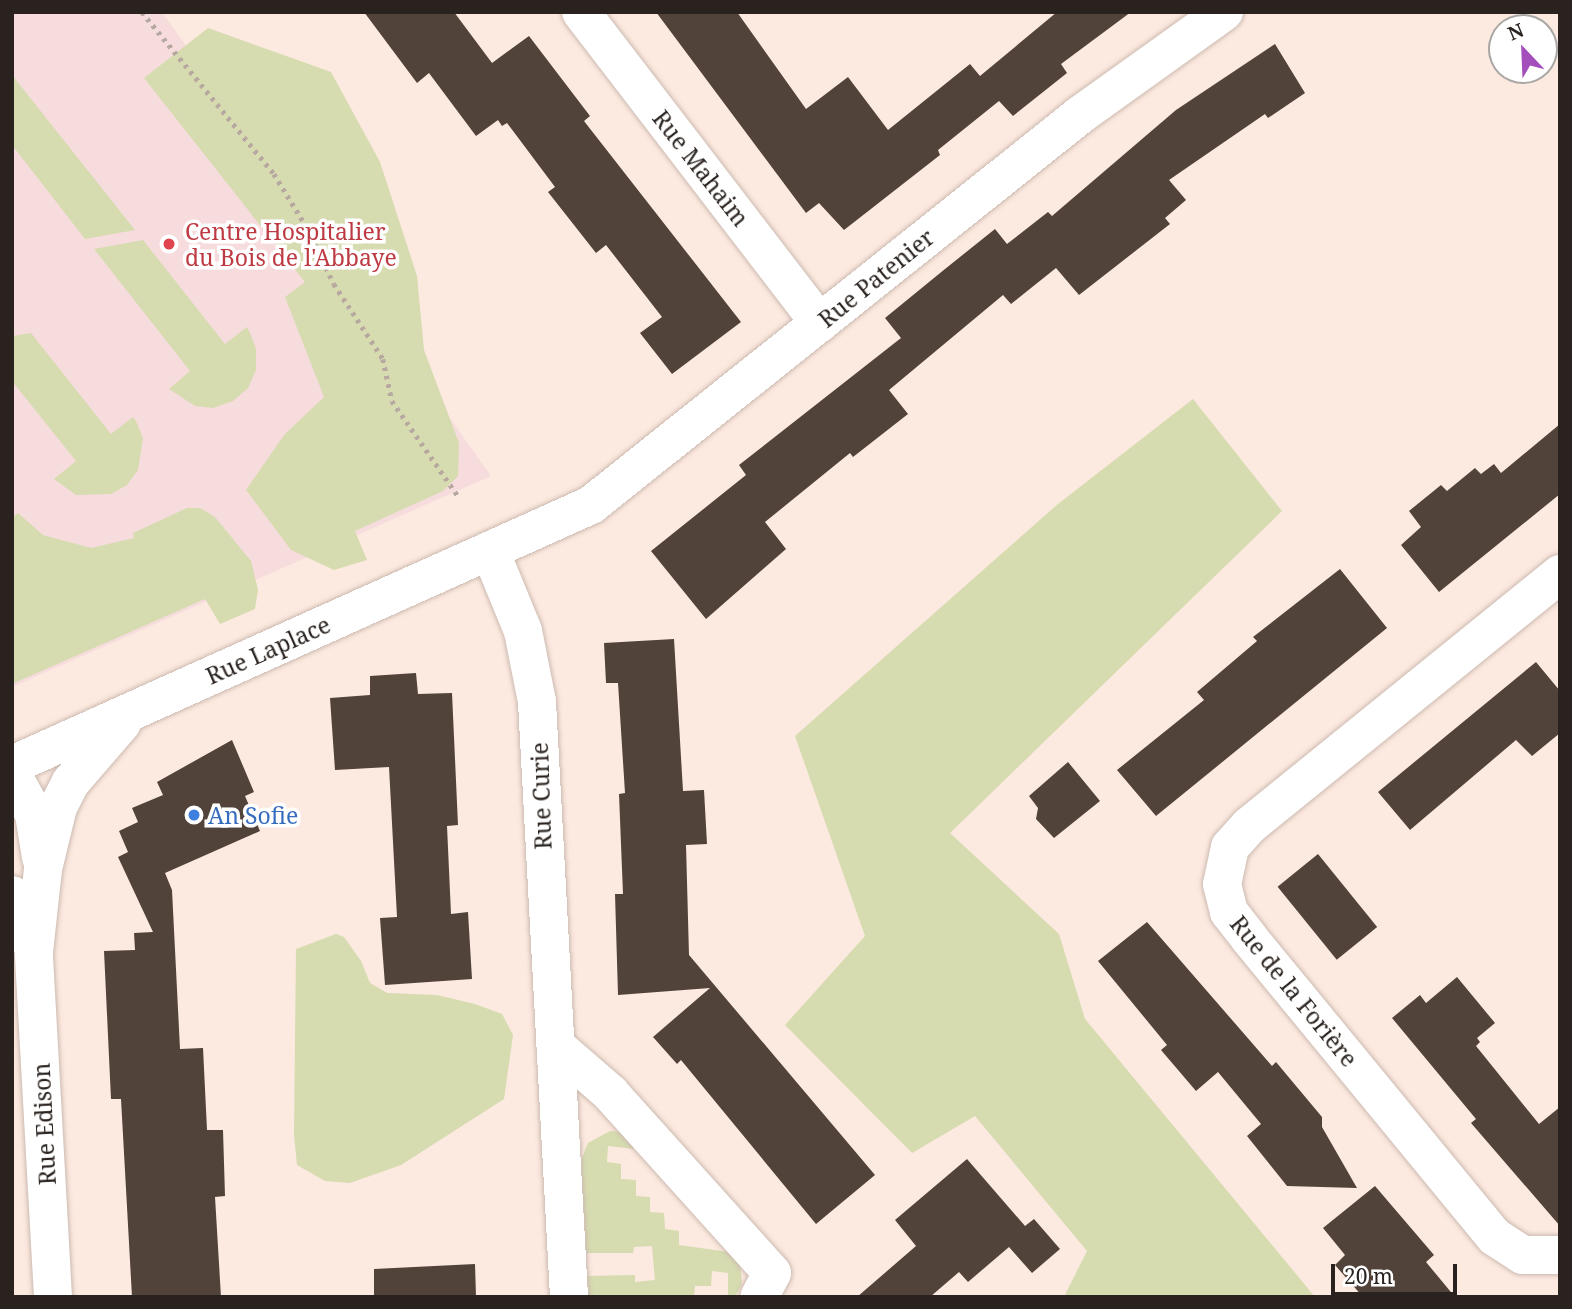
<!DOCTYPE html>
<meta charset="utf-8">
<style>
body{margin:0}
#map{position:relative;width:1572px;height:1309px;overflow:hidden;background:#fce9df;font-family:"Noto Serif",serif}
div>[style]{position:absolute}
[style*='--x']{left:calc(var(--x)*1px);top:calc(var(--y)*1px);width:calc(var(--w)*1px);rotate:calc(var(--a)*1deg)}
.medical>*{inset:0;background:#f7dcdd}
.green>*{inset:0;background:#d6dbb0}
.building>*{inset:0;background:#51423a;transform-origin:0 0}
.path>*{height:4.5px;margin-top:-2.25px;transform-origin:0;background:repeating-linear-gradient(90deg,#b7a8a0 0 3.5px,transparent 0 8.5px)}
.roads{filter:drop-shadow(0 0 2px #ccbab1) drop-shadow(0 0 2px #ccbab1)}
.street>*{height:38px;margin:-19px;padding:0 19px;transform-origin:19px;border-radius:19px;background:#fff}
.dots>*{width:19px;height:19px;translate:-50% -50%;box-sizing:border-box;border:4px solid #fff;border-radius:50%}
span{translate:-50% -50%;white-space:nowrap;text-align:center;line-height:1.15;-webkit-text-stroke:7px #fff;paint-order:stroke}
.street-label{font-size:23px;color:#29221e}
.health-label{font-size:23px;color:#be3a42}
.left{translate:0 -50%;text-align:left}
.shop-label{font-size:23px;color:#366cbe}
.frame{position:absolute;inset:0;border:14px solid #29221e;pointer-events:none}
.north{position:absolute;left:1488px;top:14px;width:70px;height:70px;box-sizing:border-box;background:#fff;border:2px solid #a9a7a5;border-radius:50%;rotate:337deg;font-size:19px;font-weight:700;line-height:28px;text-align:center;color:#29221e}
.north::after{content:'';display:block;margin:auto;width:24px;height:32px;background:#a44ebc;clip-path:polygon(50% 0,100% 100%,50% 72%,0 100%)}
.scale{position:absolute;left:1331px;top:1264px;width:126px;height:32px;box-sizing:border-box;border:4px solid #29221e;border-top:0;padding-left:9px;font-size:21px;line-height:24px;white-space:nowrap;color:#29221e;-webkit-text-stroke:5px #fff;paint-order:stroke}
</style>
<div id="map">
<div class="medical">
<i style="clip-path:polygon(12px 12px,162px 12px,491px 476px,12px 687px)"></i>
</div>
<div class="green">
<i style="clip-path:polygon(208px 28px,331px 72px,380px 162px,417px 276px,424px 350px,459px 443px,458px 476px,443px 491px,355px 531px,367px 560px,334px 570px,291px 550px,246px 490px,284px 435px,324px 397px,285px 297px,305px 282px,144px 78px)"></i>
<i style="clip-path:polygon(12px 75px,135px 230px,85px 239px,12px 145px)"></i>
<i style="clip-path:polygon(143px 240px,225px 344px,247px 327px,250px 333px,256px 349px,256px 370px,248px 388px,233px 401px,213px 408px,195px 406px,169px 389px,190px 371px,94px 249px)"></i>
<i style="clip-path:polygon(31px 333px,111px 434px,133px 417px,136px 421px,143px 438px,138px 470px,127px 485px,111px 494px,76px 495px,54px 479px,76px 461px,12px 381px,12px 336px)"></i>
<i style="clip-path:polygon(1193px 399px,1282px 511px,950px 833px,1059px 934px,1085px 1019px,1315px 1297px,1064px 1297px,1087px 1251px,975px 1116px,912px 1153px,785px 1025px,865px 936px,795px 736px,1058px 504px)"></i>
<i style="clip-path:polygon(187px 508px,200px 508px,215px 517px,251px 561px,258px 590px,255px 609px,220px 624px,205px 599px,12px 684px,12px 518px,18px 513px,43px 535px,91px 548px,134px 538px,133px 533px)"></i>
<i style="clip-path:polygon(336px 934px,344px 937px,361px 961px,370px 983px,387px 993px,437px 995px,475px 1004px,502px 1014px,513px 1035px,504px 1099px,401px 1165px,350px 1183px,325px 1181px,297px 1165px,294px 1135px,296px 949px)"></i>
<i style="clip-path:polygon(610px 1131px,621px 1132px,642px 1150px,608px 1146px,607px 1162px,621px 1164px,621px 1179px,636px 1180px,636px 1196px,650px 1197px,650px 1212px,664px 1213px,665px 1229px,679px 1231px,679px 1245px,729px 1252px,740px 1262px,742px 1284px,735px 1297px,728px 1297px,728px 1273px,712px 1271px,711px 1286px,695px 1286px,694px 1297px,588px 1297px,587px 1276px,635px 1275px,635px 1282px,655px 1280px,652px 1246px,634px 1247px,633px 1253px,586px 1253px,581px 1160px,588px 1143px)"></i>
</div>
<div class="building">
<i style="clip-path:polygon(364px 12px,454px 12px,492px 63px,529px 36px,590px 116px,584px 121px,741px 322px,672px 374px,640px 333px,662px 317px,606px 245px,596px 253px,548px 192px,555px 187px,507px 123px,502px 126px,498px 120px,476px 136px,429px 73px,417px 83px)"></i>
<i style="clip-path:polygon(656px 12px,737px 12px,806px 109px,848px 77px,888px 130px,970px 64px,980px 76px,1057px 12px,1131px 12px,1061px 64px,1067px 73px,1013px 116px,999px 101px,938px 150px,940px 155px,844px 230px,819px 203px,806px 213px)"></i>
<i style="clip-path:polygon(1275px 44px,1305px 93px,1268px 118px,1265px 114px,1169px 180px,1186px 200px,1165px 218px,1170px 224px,1079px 295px,1056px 268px,1011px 304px,1003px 295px,889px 390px,908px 414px,853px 457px,850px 453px,765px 522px,786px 549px,706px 619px,651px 551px,746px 475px,739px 465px,901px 338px,885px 318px,945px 269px,995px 229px,1007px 244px,1048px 212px,1052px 216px,1176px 110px)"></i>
<i style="clip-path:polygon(1560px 424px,1560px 494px,1439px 592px,1401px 545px,1421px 527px,1409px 511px,1441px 485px,1447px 491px,1475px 468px,1481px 474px,1494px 464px,1501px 473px)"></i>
<i style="clip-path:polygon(1340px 569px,1387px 628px,1156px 816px,1117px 770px,1204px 700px,1197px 692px,1257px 641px,1253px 637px)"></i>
<i style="clip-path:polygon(674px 639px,683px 791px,704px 790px,707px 844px,686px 845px,689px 955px,875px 1175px,816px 1224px,681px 1060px,677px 1064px,653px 1037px,710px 988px,618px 995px,615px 894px,623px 894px,619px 794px,625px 793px,618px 683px,606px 683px,604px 643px)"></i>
<i style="clip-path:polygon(1536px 662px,1560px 691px,1560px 733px,1532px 756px,1516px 740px,1410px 830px,1378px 792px)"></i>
<i style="clip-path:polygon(416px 673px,418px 694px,452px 693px,458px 825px,447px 826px,451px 914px,468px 912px,472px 979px,385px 985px,380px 918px,397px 917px,389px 767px,335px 770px,330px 698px,370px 695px,370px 676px)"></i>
<i style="clip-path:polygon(232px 740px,254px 792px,245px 796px,260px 831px,165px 873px,172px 890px,180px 1049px,203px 1048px,207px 1130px,223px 1130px,225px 1196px,215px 1197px,221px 1297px,132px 1297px,121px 1099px,111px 1099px,104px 951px,135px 950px,134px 933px,153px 932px,118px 857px,128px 852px,119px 831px,138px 822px,132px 808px,163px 795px,157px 782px)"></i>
<i style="clip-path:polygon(1068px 762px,1100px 801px,1054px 838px,1036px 819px,1038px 808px,1029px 796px)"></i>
<i style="left:1318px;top:854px;width:94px;height:52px;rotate:51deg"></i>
<i style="clip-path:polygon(1147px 922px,1272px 1066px,1276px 1062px,1322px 1117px,1322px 1127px,1357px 1188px,1287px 1186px,1247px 1136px,1261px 1124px,1218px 1072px,1196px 1091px,1161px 1050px,1167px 1045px,1098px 961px)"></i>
<i style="clip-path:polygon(1457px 977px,1495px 1023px,1477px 1038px,1480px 1042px,1476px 1046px,1539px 1124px,1560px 1107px,1560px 1226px,1471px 1123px,1476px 1119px,1392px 1018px,1420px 995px,1426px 1003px)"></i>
<i style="clip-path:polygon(967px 1159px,1025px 1226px,1034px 1219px,1060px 1249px,1032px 1273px,1009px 1247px,968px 1282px,959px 1272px,930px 1297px,857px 1297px,916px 1246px,895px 1220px)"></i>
<i style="clip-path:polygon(1375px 1186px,1434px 1255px,1426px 1262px,1455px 1297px,1363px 1297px,1335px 1265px,1345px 1255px,1323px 1228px)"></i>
<i style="clip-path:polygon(475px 1264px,476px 1297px,374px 1297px,374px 1269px)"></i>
</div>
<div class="path">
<i style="--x:142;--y:12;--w:209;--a:50.8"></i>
<i style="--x:274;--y:174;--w:65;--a:58.3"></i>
<i style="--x:308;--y:229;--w:61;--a:64.7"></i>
<i style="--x:334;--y:284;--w:90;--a:56.8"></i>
<i style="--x:383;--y:359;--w:43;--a:77.9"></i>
<i style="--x:392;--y:401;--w:116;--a:55.2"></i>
</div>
<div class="roads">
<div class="street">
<i style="--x:581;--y:12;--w:392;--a:52.5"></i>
<i style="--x:491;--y:553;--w:84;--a:67.7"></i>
<i style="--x:523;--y:631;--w:72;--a:78.8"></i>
<i style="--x:537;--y:702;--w:596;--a:86.92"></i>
<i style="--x:1560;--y:574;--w:400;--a:141"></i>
<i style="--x:1249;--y:826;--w:28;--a:132"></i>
<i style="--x:1230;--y:847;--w:38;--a:102"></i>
<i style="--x:1222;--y:884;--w:29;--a:76"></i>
<i style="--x:1229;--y:912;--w:33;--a:52"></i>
<i style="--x:1249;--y:938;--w:387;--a:50.6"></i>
<i style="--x:1495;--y:1237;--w:33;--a:33"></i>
<i style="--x:1523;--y:1255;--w:37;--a:0"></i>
<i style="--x:12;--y:765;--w:635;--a:-24.18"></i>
<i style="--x:591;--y:505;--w:625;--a:-38.57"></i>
<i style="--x:1080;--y:115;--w:177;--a:-35.6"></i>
<i style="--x:12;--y:774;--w:46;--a:61.2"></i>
<i style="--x:34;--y:814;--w:44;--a:80.8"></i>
<i style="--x:12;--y:895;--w:59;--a:68.2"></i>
<i style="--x:556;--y:1046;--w:72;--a:41"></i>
<i style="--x:610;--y:1093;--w:242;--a:48"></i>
<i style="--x:772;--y:1273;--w:27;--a:118"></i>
<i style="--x:53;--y:1297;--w:346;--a:-93.2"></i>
<i style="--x:34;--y:952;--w:83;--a:-83.8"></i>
<i style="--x:43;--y:869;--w:64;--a:-76.4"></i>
<i style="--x:58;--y:807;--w:28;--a:-63"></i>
<i style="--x:71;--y:782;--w:78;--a:-49.2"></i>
</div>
</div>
<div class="dots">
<i style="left:169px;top:244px;background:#e0444e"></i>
<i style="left:194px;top:815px;background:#3f7fe0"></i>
</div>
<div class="street-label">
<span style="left:701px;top:168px;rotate:52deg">Rue Mahaim</span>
<span style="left:876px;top:278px;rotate:-39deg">Rue Patenier</span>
<span style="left:268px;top:650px;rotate:-24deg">Rue Laplace</span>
<span style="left:541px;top:796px;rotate:-92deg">Rue Curie</span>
<span style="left:1294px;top:991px;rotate:51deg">Rue de la Forière</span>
<span style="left:44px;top:1124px;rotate:-93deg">Rue Edison</span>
</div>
<div class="health-label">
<span class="left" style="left:185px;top:244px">Centre Hospitalier<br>du Bois de l'Abbaye</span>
</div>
<div class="shop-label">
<span class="left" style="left:208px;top:815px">An Sofie</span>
</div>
<div class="frame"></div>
<div class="north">N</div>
<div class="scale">20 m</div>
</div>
